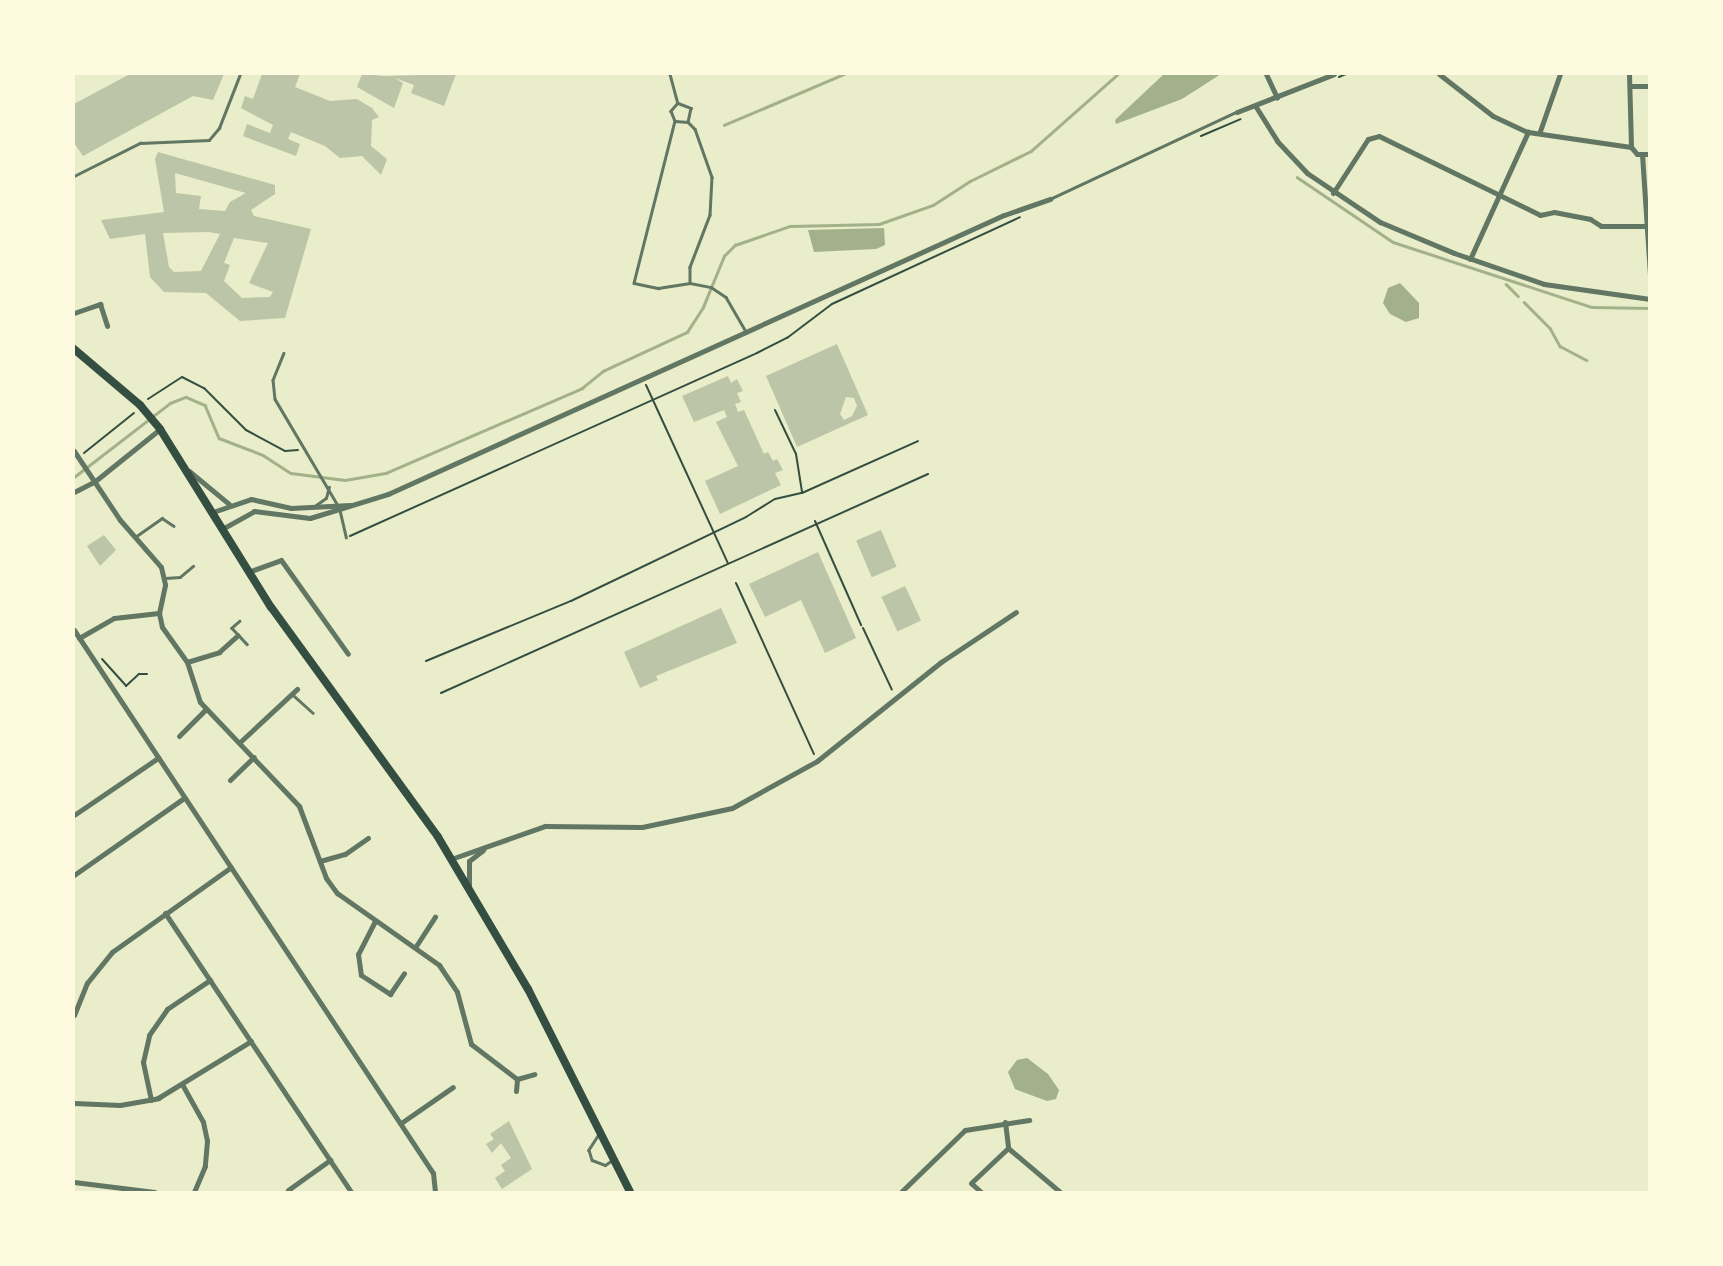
<!DOCTYPE html>
<style>
body{margin:0}
#map{position:relative;width:1723px;height:1266px;overflow:hidden;background:#e9edc9;font-family:Inter,sans-serif}
div>[style]{position:absolute}
[style*='--x']{left:calc(var(--x)*1px);top:calc(var(--y)*1px);width:calc(var(--w)*1px);rotate:calc(var(--a)*1deg)}
.water>*{inset:0;background:#a3b18a}
.stream>*{height:2.5px;margin:-1.25px;padding:0 1.25px;transform-origin:1.25px;border-radius:1.25px;background:#a3b18a}
.building>*{inset:0;background:#bcc5a7;transform-origin:0 0}
.path>*{height:2px;margin:-1px;padding:0 1px;transform-origin:1px;border-radius:1px;background:#344e41}
.service>*{height:2.5px;margin:-1.25px;padding:0 1.25px;transform-origin:1.25px;border-radius:1.25px;background:#617663}
.minor>*{height:5px;margin:-2.5px;padding:0 2.5px;transform-origin:2.5px;border-radius:2.5px;background:#617663}
.primary>*{height:8px;margin:-4px;padding:0 4px;transform-origin:4px;border-radius:4px;background:#344e41}
span{translate:-50% -50%;white-space:nowrap;text-align:center;line-height:1.15;-webkit-text-stroke:7px #fefae0;paint-order:stroke}
.frame{position:absolute;inset:0;border:75px solid #fefae0;pointer-events:none}
</style>
<div id="map">
<div class="water">
<i style="clip-path:polygon(1164px 74px,1221px 74px,1182px 99px,1116px 124px,1115px 120px)"></i>
<i style="clip-path:polygon(884px 228px,885px 245px,876px 249px,814px 252px,808px 230px)"></i>
<i style="clip-path:polygon(1400px 283px,1419px 303px,1419px 318px,1406px 322px,1390px 314px,1383px 303px,1388px 288px)"></i>
<i style="clip-path:polygon(1027px 1058px,1048px 1074px,1059px 1090px,1056px 1099px,1047px 1101px,1015px 1089px,1008px 1072px,1017px 1060px)"></i>
</div>
<div class="stream">
<i style="--x:724;--y:125;--w:130;--a:-23"></i>
<i style="--x:1297;--y:177;--w:116;--a:34.1"></i>
<i style="--x:1393;--y:242;--w:209;--a:18.1"></i>
<i style="--x:1592;--y:307;--w:58;--a:1"></i>
<i style="--x:1506;--y:284;--w:17;--a:45"></i>
<i style="--x:1524;--y:302;--w:37;--a:45"></i>
<i style="--x:1550;--y:328;--w:21;--a:61"></i>
<i style="--x:1560;--y:346;--w:30;--a:28"></i>
<i style="--x:74;--y:477;--w:121;--a:-37.6"></i>
<i style="--x:170;--y:403;--w:17;--a:-21"></i>
<i style="--x:186;--y:397;--w:21;--a:23"></i>
<i style="--x:205;--y:405;--w:36;--a:67"></i>
<i style="--x:219;--y:438;--w:47;--a:21.1"></i>
<i style="--x:263;--y:455;--w:33;--a:33"></i>
<i style="--x:291;--y:473;--w:54;--a:7.4"></i>
<i style="--x:345;--y:480;--w:42;--a:-9.7"></i>
<i style="--x:386;--y:473;--w:214;--a:-23.4"></i>
<i style="--x:582;--y:388;--w:27;--a:-39"></i>
<i style="--x:603;--y:371;--w:93;--a:-24.9"></i>
<i style="--x:687;--y:332;--w:30;--a:-57"></i>
<i style="--x:703;--y:307;--w:55;--a:-67.6"></i>
<i style="--x:724;--y:256;--w:16;--a:-45"></i>
<i style="--x:735;--y:245;--w:58;--a:-19.1"></i>
<i style="--x:790;--y:226;--w:89;--a:-1.3"></i>
<i style="--x:879;--y:224;--w:57;--a:-19.4"></i>
<i style="--x:933;--y:205;--w:44;--a:-33"></i>
<i style="--x:970;--y:181;--w:68;--a:-26.2"></i>
<i style="--x:1031;--y:151;--w:116;--a:-41.5"></i>
</div>
<div class="building">
<i style="clip-path:polygon(130px 74px,224px 74px,213px 100px,193px 96px,83px 156px,74px 143px,74px 104px)"></i>
<i style="clip-path:polygon(262px 74px,300px 74px,295px 87px,330px 101px,357px 99px,372px 108px,379px 117px,372px 120px,371px 146px,387px 159px,381px 175px,362px 156px,340px 158px,325px 146px,291px 132px,288px 139px,300px 144px,296px 156px,243px 136px,247px 124px,270px 133px,273px 125px,241px 108px,245px 96px,253px 99px)"></i>
<i style="clip-path:polygon(362px 74px,384px 76px,456px 74px,444px 106px,411px 93px,414px 85px,395px 78px,403px 83px,394px 108px,357px 87px)"></i>
<i style="clip-path:polygon(evenodd,158px 152px,275px 185px,275px 194px,251px 210px,254px 216px,311px 229px,285px 318px,240px 321px,206px 293px,164px 292px,150px 277px,145px 234px,110px 239px,101px 220px,164px 212px,155px 159px,158px 152px,175px 173px,246px 193px,230px 202px,225px 211px,199px 209px,201px 196px,176px 193px,175px 173px,158px 152px,163px 233px,209px 232px,220px 234px,201px 271px,174px 272px,169px 267px,163px 233px,158px 152px,234px 238px,268px 243px,249px 283px,273px 292px,270px 297px,242px 298px,224px 281px,230px 265px,224px 263px,234px 238px)"></i>
<i style="clip-path:polygon(evenodd,837px 344px,868px 415px,797px 447px,766px 376px,837px 344px,846px 397px,854px 398px,857px 406px,852px 416px,844px 420px,840px 414px,846px 397px)"></i>
<i style="clip-path:polygon(728px 376px,731px 383px,737px 379px,743px 391px,737px 393px,741px 402px,735px 404px,738px 412px,744px 410px,764px 454px,768px 452px,773px 461px,777px 459px,783px 470px,775px 473px,781px 485px,720px 514px,705px 481px,738px 466px,716px 422px,727px 417px,724px 410px,694px 422px,682px 396px)"></i>
<i style="left:881px;top:530px;width:40px;height:27px;rotate:67deg"></i>
<i style="clip-path:polygon(104px 535px,116px 550px,100px 566px,87px 546px)"></i>
<i style="clip-path:polygon(818px 552px,856px 638px,825px 653px,801px 600px,765px 617px,749px 584px)"></i>
<i style="left:905px;top:586px;width:38px;height:26px;rotate:65deg"></i>
<i style="clip-path:polygon(721px 608px,737px 643px,656px 676px,658px 680px,640px 688px,624px 652px)"></i>
<i style="clip-path:polygon(509px 1121px,532px 1169px,502px 1189px,495px 1178px,505px 1171px,501px 1165px,511px 1158px,501px 1143px,492px 1153px,486px 1144px,494px 1139px,490px 1134px)"></i>
</div>
<div class="path">
<i style="--x:1339;--y:77;--w:8;--a:-23"></i>
<i style="--x:1201;--y:136;--w:43;--a:-23"></i>
<i style="--x:646;--y:385;--w:196;--a:65.3"></i>
<i style="--x:148;--y:399;--w:40;--a:-32.9"></i>
<i style="--x:182;--y:377;--w:25;--a:27"></i>
<i style="--x:204;--y:388;--w:59;--a:45"></i>
<i style="--x:246;--y:430;--w:44;--a:28.3"></i>
<i style="--x:285;--y:451;--w:13;--a:-4"></i>
<i style="--x:775;--y:410;--w:49;--a:64.5"></i>
<i style="--x:796;--y:454;--w:39;--a:81"></i>
<i style="--x:84;--y:453;--w:64;--a:-38.7"></i>
<i style="--x:815;--y:521;--w:114;--a:66.1"></i>
<i style="--x:350;--y:536;--w:446;--a:-24.2"></i>
<i style="--x:757;--y:353;--w:34;--a:-27"></i>
<i style="--x:787;--y:338;--w:56;--a:-37.1"></i>
<i style="--x:832;--y:304;--w:207;--a:-24.8"></i>
<i style="--x:736;--y:583;--w:188;--a:65.5"></i>
<i style="--x:863;--y:628;--w:68;--a:64.9"></i>
<i style="--x:102;--y:659;--w:36;--a:48"></i>
<i style="--x:126;--y:686;--w:18;--a:-43"></i>
<i style="--x:139;--y:674;--w:8;--a:0"></i>
<i style="--x:426;--y:661;--w:157;--a:-22.5"></i>
<i style="--x:571;--y:601;--w:194;--a:-25.6"></i>
<i style="--x:746;--y:517;--w:34;--a:-32"></i>
<i style="--x:775;--y:499;--w:28;--a:-13"></i>
<i style="--x:802;--y:493;--w:127;--a:-24.1"></i>
<i style="--x:441;--y:693;--w:534;--a:-24.21"></i>
</div>
<div class="service">
<i style="--x:670;--y:74;--w:30;--a:75"></i>
<i style="--x:678;--y:103;--w:11;--a:131"></i>
<i style="--x:671;--y:111;--w:11;--a:68"></i>
<i style="--x:675;--y:121;--w:167;--a:104.2"></i>
<i style="--x:634;--y:283;--w:25;--a:12"></i>
<i style="--x:658;--y:288;--w:32;--a:-9"></i>
<i style="--x:690;--y:283;--w:21;--a:11"></i>
<i style="--x:711;--y:287;--w:18;--a:34"></i>
<i style="--x:726;--y:297;--w:39;--a:60"></i>
<i style="--x:678;--y:103;--w:14;--a:21"></i>
<i style="--x:691;--y:108;--w:14;--a:102"></i>
<i style="--x:675;--y:121;--w:13;--a:4"></i>
<i style="--x:688;--y:122;--w:10;--a:45"></i>
<i style="--x:695;--y:129;--w:51;--a:70.5"></i>
<i style="--x:712;--y:177;--w:38;--a:93"></i>
<i style="--x:710;--y:215;--w:56;--a:111"></i>
<i style="--x:690;--y:267;--w:16;--a:90"></i>
<i style="--x:74;--y:176;--w:74;--a:-26.6"></i>
<i style="--x:140;--y:143;--w:69;--a:-2.5"></i>
<i style="--x:209;--y:140;--w:16;--a:-50"></i>
<i style="--x:219;--y:128;--w:58;--a:-68.7"></i>
<i style="--x:1050;--y:199;--w:205;--a:-25.1"></i>
<i style="--x:284;--y:353;--w:29;--a:112"></i>
<i style="--x:273;--y:380;--w:19;--a:84"></i>
<i style="--x:275;--y:399;--w:122;--a:59.4"></i>
<i style="--x:316;--y:505;--w:12;--a:-35"></i>
<i style="--x:326;--y:498;--w:11;--a:-75"></i>
<i style="--x:340;--y:510;--w:28;--a:77"></i>
<i style="--x:135;--y:537;--w:33;--a:-35"></i>
<i style="--x:162;--y:518;--w:14;--a:34"></i>
<i style="--x:165;--y:578;--w:15;--a:-4"></i>
<i style="--x:180;--y:577;--w:17;--a:-40"></i>
<i style="--x:240;--y:621;--w:11;--a:139"></i>
<i style="--x:232;--y:628;--w:22;--a:47"></i>
<i style="--x:292;--y:694;--w:28;--a:42"></i>
<i style="--x:598;--y:1136;--w:17;--a:123"></i>
<i style="--x:589;--y:1150;--w:10;--a:73"></i>
<i style="--x:592;--y:1160;--w:14;--a:21"></i>
<i style="--x:605;--y:1165;--w:7;--a:-34"></i>
</div>
<div class="minor">
<i style="--x:1266;--y:74;--w:26;--a:65"></i>
<i style="--x:1439;--y:74;--w:68;--a:37.9"></i>
<i style="--x:1493;--y:116;--w:38;--a:25"></i>
<i style="--x:1528;--y:132;--w:104;--a:8.3"></i>
<i style="--x:1629;--y:74;--w:73;--a:88.4"></i>
<i style="--x:1631;--y:147;--w:9;--a:49"></i>
<i style="--x:1637;--y:154;--w:13;--a:0"></i>
<i style="--x:1630;--y:86;--w:20;--a:0"></i>
<i style="--x:1256;--y:107;--w:40;--a:58"></i>
<i style="--x:1277;--y:141;--w:44;--a:46.8"></i>
<i style="--x:1307;--y:173;--w:88;--a:33.9"></i>
<i style="--x:1380;--y:222;--w:80;--a:22.7"></i>
<i style="--x:1454;--y:253;--w:95;--a:19"></i>
<i style="--x:1544;--y:284;--w:107;--a:8.1"></i>
<i style="--x:1237;--y:112;--w:104;--a:-21.4"></i>
<i style="--x:1540;--y:131;--w:60;--a:-70.7"></i>
<i style="--x:1642;--y:154;--w:121;--a:86.2"></i>
<i style="--x:1333;--y:193;--w:64;--a:-57.1"></i>
<i style="--x:1368;--y:139;--w:11;--a:-15"></i>
<i style="--x:1379;--y:136;--w:179;--a:26.1"></i>
<i style="--x:1540;--y:215;--w:14;--a:-12"></i>
<i style="--x:1554;--y:212;--w:37;--a:11"></i>
<i style="--x:1590;--y:219;--w:13;--a:32"></i>
<i style="--x:1601;--y:226;--w:45;--a:0"></i>
<i style="--x:1470;--y:259;--w:140;--a:-65.5"></i>
<i style="--x:74;--y:313;--w:28;--a:-19"></i>
<i style="--x:100;--y:304;--w:23;--a:72"></i>
<i style="--x:74;--y:451;--w:83;--a:56.3"></i>
<i style="--x:120;--y:520;--w:62;--a:48.9"></i>
<i style="--x:161;--y:567;--w:18;--a:77"></i>
<i style="--x:165;--y:585;--w:29;--a:102"></i>
<i style="--x:159;--y:613;--w:14;--a:78"></i>
<i style="--x:162;--y:627;--w:43;--a:54.5"></i>
<i style="--x:187;--y:662;--w:42;--a:72"></i>
<i style="--x:200;--y:702;--w:144;--a:46.4"></i>
<i style="--x:299;--y:806;--w:77;--a:69.4"></i>
<i style="--x:326;--y:878;--w:19;--a:54"></i>
<i style="--x:337;--y:893;--w:125;--a:35.2"></i>
<i style="--x:439;--y:965;--w:32;--a:56"></i>
<i style="--x:457;--y:992;--w:54;--a:74.9"></i>
<i style="--x:471;--y:1044;--w:58;--a:37.3"></i>
<i style="--x:189;--y:471;--w:52;--a:39.5"></i>
<i style="--x:74;--y:492;--w:22;--a:-27"></i>
<i style="--x:94;--y:482;--w:85;--a:-38.8"></i>
<i style="--x:213;--y:512;--w:40;--a:-18.9"></i>
<i style="--x:251;--y:499;--w:41;--a:12.7"></i>
<i style="--x:291;--y:508;--w:59;--a:-2.9"></i>
<i style="--x:222;--y:529;--w:37;--a:-29"></i>
<i style="--x:254;--y:511;--w:56;--a:7.1"></i>
<i style="--x:310;--y:518;--w:82;--a:-17.1"></i>
<i style="--x:388;--y:494;--w:676;--a:-24.37"></i>
<i style="--x:1004;--y:215;--w:49;--a:-19.2"></i>
<i style="--x:248;--y:572;--w:35;--a:-20"></i>
<i style="--x:281;--y:560;--w:115;--a:54.5"></i>
<i style="--x:74;--y:630;--w:651;--a:56.53"></i>
<i style="--x:433;--y:1173;--w:19;--a:84"></i>
<i style="--x:79;--y:638;--w:40;--a:-29.7"></i>
<i style="--x:114;--y:618;--w:45;--a:-6.3"></i>
<i style="--x:187;--y:662;--w:34;--a:-17"></i>
<i style="--x:219;--y:652;--w:25;--a:-42"></i>
<i style="--x:179;--y:736;--w:38;--a:-45"></i>
<i style="--x:240;--y:742;--w:78;--a:-42.9"></i>
<i style="--x:230;--y:780;--w:33;--a:-44"></i>
<i style="--x:74;--y:815;--w:102;--a:-34.2"></i>
<i style="--x:451;--y:859;--w:100;--a:-19.3"></i>
<i style="--x:545;--y:826;--w:97;--a:0.6"></i>
<i style="--x:642;--y:827;--w:92;--a:-11.9"></i>
<i style="--x:732;--y:808;--w:97;--a:-28.9"></i>
<i style="--x:817;--y:761;--w:159;--a:-38.6"></i>
<i style="--x:941;--y:662;--w:90;--a:-33.7"></i>
<i style="--x:320;--y:861;--w:26;--a:-16"></i>
<i style="--x:345;--y:854;--w:28;--a:-35"></i>
<i style="--x:74;--y:875;--w:134;--a:-35"></i>
<i style="--x:469;--y:885;--w:24;--a:-90"></i>
<i style="--x:469;--y:861;--w:18;--a:-38"></i>
<i style="--x:165;--y:913;--w:335;--a:56.3"></i>
<i style="--x:375;--y:921;--w:37;--a:117"></i>
<i style="--x:358;--y:954;--w:21;--a:82"></i>
<i style="--x:361;--y:975;--w:35;--a:33"></i>
<i style="--x:390;--y:994;--w:25;--a:-56"></i>
<i style="--x:416;--y:946;--w:35;--a:-57"></i>
<i style="--x:74;--y:1015;--w:35;--a:-68"></i>
<i style="--x:87;--y:983;--w:40;--a:-51"></i>
<i style="--x:112;--y:952;--w:146;--a:-35.5"></i>
<i style="--x:183;--y:1086;--w:41;--a:60.9"></i>
<i style="--x:203;--y:1122;--w:19;--a:78"></i>
<i style="--x:207;--y:1141;--w:25;--a:95"></i>
<i style="--x:205;--y:1166;--w:28;--a:113"></i>
<i style="--x:516;--y:1091;--w:12;--a:-85"></i>
<i style="--x:517;--y:1079;--w:18;--a:-16"></i>
<i style="--x:151;--y:1100;--w:39;--a:-102"></i>
<i style="--x:143;--y:1062;--w:28;--a:-77"></i>
<i style="--x:149;--y:1035;--w:32;--a:-55"></i>
<i style="--x:167;--y:1009;--w:52;--a:-34"></i>
<i style="--x:74;--y:1103;--w:46;--a:2.5"></i>
<i style="--x:120;--y:1105;--w:39;--a:-10"></i>
<i style="--x:158;--y:1098;--w:109;--a:-31.5"></i>
<i style="--x:1005;--y:1122;--w:26;--a:83"></i>
<i style="--x:1008;--y:1148;--w:68;--a:40.2"></i>
<i style="--x:401;--y:1123;--w:63;--a:-34.7"></i>
<i style="--x:74;--y:1182;--w:81;--a:7.1"></i>
<i style="--x:288;--y:1190;--w:52;--a:-35.5"></i>
<i style="--x:901;--y:1192;--w:89;--a:-44.1"></i>
<i style="--x:965;--y:1130;--w:65;--a:-8.9"></i>
<i style="--x:981;--y:1192;--w:13;--a:-138"></i>
<i style="--x:971;--y:1183;--w:51;--a:-43.4"></i>
</div>
<div class="primary">
<i style="--x:74;--y:349;--w:87;--a:40.3"></i>
<i style="--x:140;--y:405;--w:31;--a:50"></i>
<i style="--x:160;--y:429;--w:210;--a:58.1"></i>
<i style="--x:271;--y:607;--w:284;--a:54"></i>
<i style="--x:438;--y:837;--w:177;--a:59.4"></i>
<i style="--x:528;--y:989;--w:227;--a:63.3"></i>
</div>
<div class="frame"></div>
</div>
